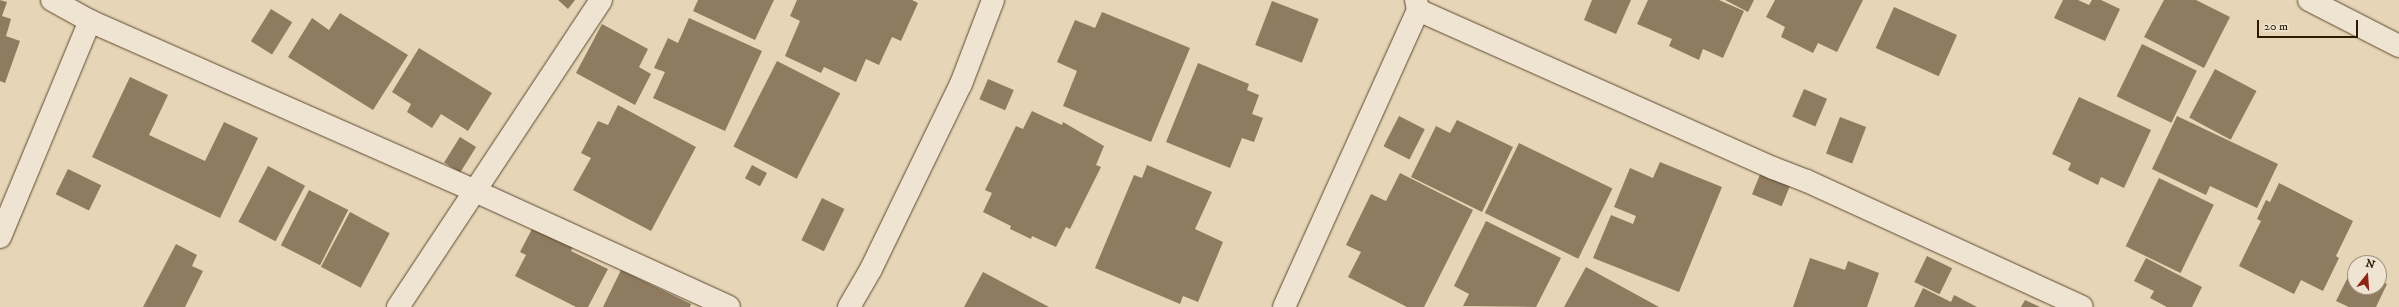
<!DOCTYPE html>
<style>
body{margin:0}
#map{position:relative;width:2399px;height:307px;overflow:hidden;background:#e7d5b8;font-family:"IM FELL DW Pica",serif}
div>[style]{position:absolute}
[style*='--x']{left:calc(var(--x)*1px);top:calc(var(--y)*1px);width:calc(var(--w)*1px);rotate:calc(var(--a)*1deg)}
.building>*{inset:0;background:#8e7b60;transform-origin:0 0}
.roads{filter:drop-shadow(0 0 1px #5c492e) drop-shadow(0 0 1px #5c492e)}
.minor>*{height:22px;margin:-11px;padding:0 11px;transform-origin:11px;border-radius:11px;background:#efe4d1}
span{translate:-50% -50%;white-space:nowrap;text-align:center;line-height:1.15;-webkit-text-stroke:3.5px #efe4d1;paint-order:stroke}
.north{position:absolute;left:2347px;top:255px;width:40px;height:40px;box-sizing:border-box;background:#efe4d1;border:1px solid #a2937d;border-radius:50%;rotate:17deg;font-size:11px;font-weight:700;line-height:16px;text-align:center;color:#2e1a00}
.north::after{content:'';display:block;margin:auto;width:14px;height:18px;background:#8f2418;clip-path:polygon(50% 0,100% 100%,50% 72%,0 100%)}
.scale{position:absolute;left:2257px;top:20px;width:101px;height:18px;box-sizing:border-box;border:2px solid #2e1a00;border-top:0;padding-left:5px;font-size:12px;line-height:14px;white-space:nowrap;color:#2e1a00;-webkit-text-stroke:3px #efe4d1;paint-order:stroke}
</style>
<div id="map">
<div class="building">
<i style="clip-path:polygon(0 0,7px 2px,2px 16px,11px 19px,6px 36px,20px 41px,5px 83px,0 81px)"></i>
<i style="clip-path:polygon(558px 0,575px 0,568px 9px)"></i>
<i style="clip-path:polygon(698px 0,774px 0,755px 40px,693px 11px)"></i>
<i style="clip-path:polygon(797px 0,912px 0,918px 3px,901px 41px,892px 37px,879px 65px,866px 59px,856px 82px,824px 67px,821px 73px,785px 56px,800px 21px,790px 16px)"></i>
<i style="clip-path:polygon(1592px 0,1631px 0,1616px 34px,1584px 20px)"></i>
<i style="clip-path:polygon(1648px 0,1719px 0,1744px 11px,1723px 58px,1703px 49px,1699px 60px,1669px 46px,1672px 39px,1637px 24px)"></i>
<i style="clip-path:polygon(1725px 0,1754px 0,1748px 12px)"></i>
<i style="clip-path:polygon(1775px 0,1863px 0,1837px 52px,1818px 43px,1813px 53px,1781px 37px,1785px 27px,1766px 17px)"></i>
<i style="clip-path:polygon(2063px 0,2078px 0,2089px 5px,2092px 0,2101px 0,2120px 9px,2105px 41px,2054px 18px)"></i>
<i style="clip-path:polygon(2164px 0,2196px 0,2230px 17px,2204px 68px,2144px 37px)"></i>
<i style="left:1272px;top:1px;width:50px;height:47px;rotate:21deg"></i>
<i style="left:1894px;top:7px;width:69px;height:45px;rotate:24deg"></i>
<i style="left:271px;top:9px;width:25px;height:38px;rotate:32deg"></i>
<i style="clip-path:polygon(1102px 12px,1190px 48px,1151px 142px,1063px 106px,1077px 71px,1057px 62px,1075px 20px,1095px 28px)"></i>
<i style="clip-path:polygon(340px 13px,408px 55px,373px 110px,288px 57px,312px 18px,329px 30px)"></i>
<i style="clip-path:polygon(689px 18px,762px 51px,725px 131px,653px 98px,665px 72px,654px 68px,668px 38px,678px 43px)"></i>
<i style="clip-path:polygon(602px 24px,648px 49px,639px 67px,651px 74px,635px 105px,576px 73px)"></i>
<i style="left:2142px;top:44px;width:61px;height:58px;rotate:26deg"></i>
<i style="clip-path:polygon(419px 48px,492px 93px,468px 131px,441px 114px,432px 128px,407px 112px,411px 104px,392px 92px)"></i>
<i style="left:777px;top:61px;width:71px;height:96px;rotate:27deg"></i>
<i style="clip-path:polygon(1198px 63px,1249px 84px,1247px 90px,1259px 95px,1252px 114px,1263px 118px,1254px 142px,1242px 138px,1230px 168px,1166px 142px)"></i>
<i style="left:2215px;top:69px;width:47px;height:55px;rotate:28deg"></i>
<i style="clip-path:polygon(130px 77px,168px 95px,149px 135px,205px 161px,224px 122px,258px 138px,220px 218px,92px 157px)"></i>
<i style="left:988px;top:79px;width:28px;height:22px;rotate:23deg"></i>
<i style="left:1804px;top:89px;width:25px;height:30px;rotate:23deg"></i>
<i style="clip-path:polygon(2079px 97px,2151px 130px,2124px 188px,2101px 177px,2098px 185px,2068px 170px,2071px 163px,2052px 154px)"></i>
<i style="clip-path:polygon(618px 105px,696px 147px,651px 231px,573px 190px,591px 158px,581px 153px,598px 121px,608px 125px)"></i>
<i style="clip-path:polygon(1032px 111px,1062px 125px,1063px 122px,1104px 146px,1096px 165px,1101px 167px,1070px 229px,1066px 227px,1056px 247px,1032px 236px,1031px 239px,1010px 229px,1011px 226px,983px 212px,992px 193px,985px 190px,1016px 126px,1023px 129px)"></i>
<i style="left:1399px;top:116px;width:29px;height:34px;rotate:27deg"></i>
<i style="clip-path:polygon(2177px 116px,2278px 164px,2257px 208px,2210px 186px,2206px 195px,2152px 169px)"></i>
<i style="left:1840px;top:117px;width:28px;height:39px;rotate:21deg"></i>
<i style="clip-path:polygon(1457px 120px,1513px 147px,1482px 212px,1411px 177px,1436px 126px,1450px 133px)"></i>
<i style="left:460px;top:137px;width:19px;height:30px;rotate:32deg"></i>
<i style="left:1519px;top:143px;width:104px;height:78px;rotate:26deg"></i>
<i style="clip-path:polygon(1660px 162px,1722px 187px,1679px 292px,1593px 258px,1611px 215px,1633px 224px,1636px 216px,1614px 207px,1630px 168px,1653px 178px)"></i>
<i style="left:752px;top:165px;width:17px;height:15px;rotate:28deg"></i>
<i style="clip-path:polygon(1147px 165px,1212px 192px,1195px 229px,1223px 242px,1198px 302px,1183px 296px,1180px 304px,1095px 268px,1134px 175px,1142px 178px)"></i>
<i style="left:268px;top:166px;width:42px;height:63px;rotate:28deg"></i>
<i style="left:68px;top:169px;width:37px;height:28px;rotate:26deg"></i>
<i style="left:1761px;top:172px;width:32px;height:24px;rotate:22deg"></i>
<i style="clip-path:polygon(1400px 173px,1473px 210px,1424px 307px,1407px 307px,1348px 277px,1361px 252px,1346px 245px,1371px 194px,1386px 201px)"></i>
<i style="left:2159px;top:178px;width:61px;height:76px;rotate:26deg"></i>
<i style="clip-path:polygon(2279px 183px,2353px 221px,2336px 256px,2339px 258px,2323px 291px,2301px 280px,2294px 294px,2239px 266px,2261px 221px,2257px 219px,2266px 200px,2270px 202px)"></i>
<i style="left:309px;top:190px;width:44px;height:62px;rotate:27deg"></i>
<i style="left:822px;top:198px;width:25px;height:47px;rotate:26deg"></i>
<i style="left:350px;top:212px;width:45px;height:62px;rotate:28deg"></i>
<i style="clip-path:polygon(1486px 221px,1561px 258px,1536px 307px,1463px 306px,1469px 294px,1454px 286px)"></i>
<i style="clip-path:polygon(533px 227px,573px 247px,571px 251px,608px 269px,588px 307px,576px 307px,515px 276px,526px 255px,520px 252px)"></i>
<i style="clip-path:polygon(176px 244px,197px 255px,192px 266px,203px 271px,185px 307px,143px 307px)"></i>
<i style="left:1927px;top:256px;width:28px;height:29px;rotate:26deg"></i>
<i style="clip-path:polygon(1810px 258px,1845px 270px,1848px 261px,1879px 273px,1867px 307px,1793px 307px)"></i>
<i style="clip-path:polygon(2146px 258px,2202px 287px,2192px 307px,2167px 307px,2150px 298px,2154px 291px,2134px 281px)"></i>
<i style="clip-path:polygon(1586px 267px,1659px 307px,1564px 307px)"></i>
<i style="clip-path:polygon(2353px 267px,2355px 268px,2355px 287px,2379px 287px,2379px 280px,2387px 284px,2376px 307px,2349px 307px,2336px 301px)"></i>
<i style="clip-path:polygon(621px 270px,691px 304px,690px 307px,603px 307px)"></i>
<i style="clip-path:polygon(983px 272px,1049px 307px,964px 307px)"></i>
<i style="clip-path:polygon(1923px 288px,1951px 302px,1954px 295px,1977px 307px,1914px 307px)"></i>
<i style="clip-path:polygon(2025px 300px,2040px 307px,2021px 307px)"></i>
</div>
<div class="roads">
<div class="minor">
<i style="--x:52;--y:0;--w:43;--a:28.9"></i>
<i style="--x:90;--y:21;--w:421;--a:23.8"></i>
<i style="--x:475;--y:191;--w:279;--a:24.5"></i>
<i style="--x:2309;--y:0;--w:101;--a:27.1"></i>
<i style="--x:1418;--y:10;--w:389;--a:24"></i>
<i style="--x:1773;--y:168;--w:36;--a:21"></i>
<i style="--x:1807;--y:181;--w:302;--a:24.6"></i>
<i style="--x:0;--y:237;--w:234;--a:-67.4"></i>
<i style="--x:398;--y:307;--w:368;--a:-56.5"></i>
<i style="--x:849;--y:307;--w:44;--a:-59.9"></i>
<i style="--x:871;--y:269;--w:206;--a:-64.1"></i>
<i style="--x:961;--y:84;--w:90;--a:-69.1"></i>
<i style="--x:1284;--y:307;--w:326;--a:-65.7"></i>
<i style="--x:1418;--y:10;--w:10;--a:-101"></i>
</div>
</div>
<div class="north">N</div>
<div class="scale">20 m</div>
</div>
